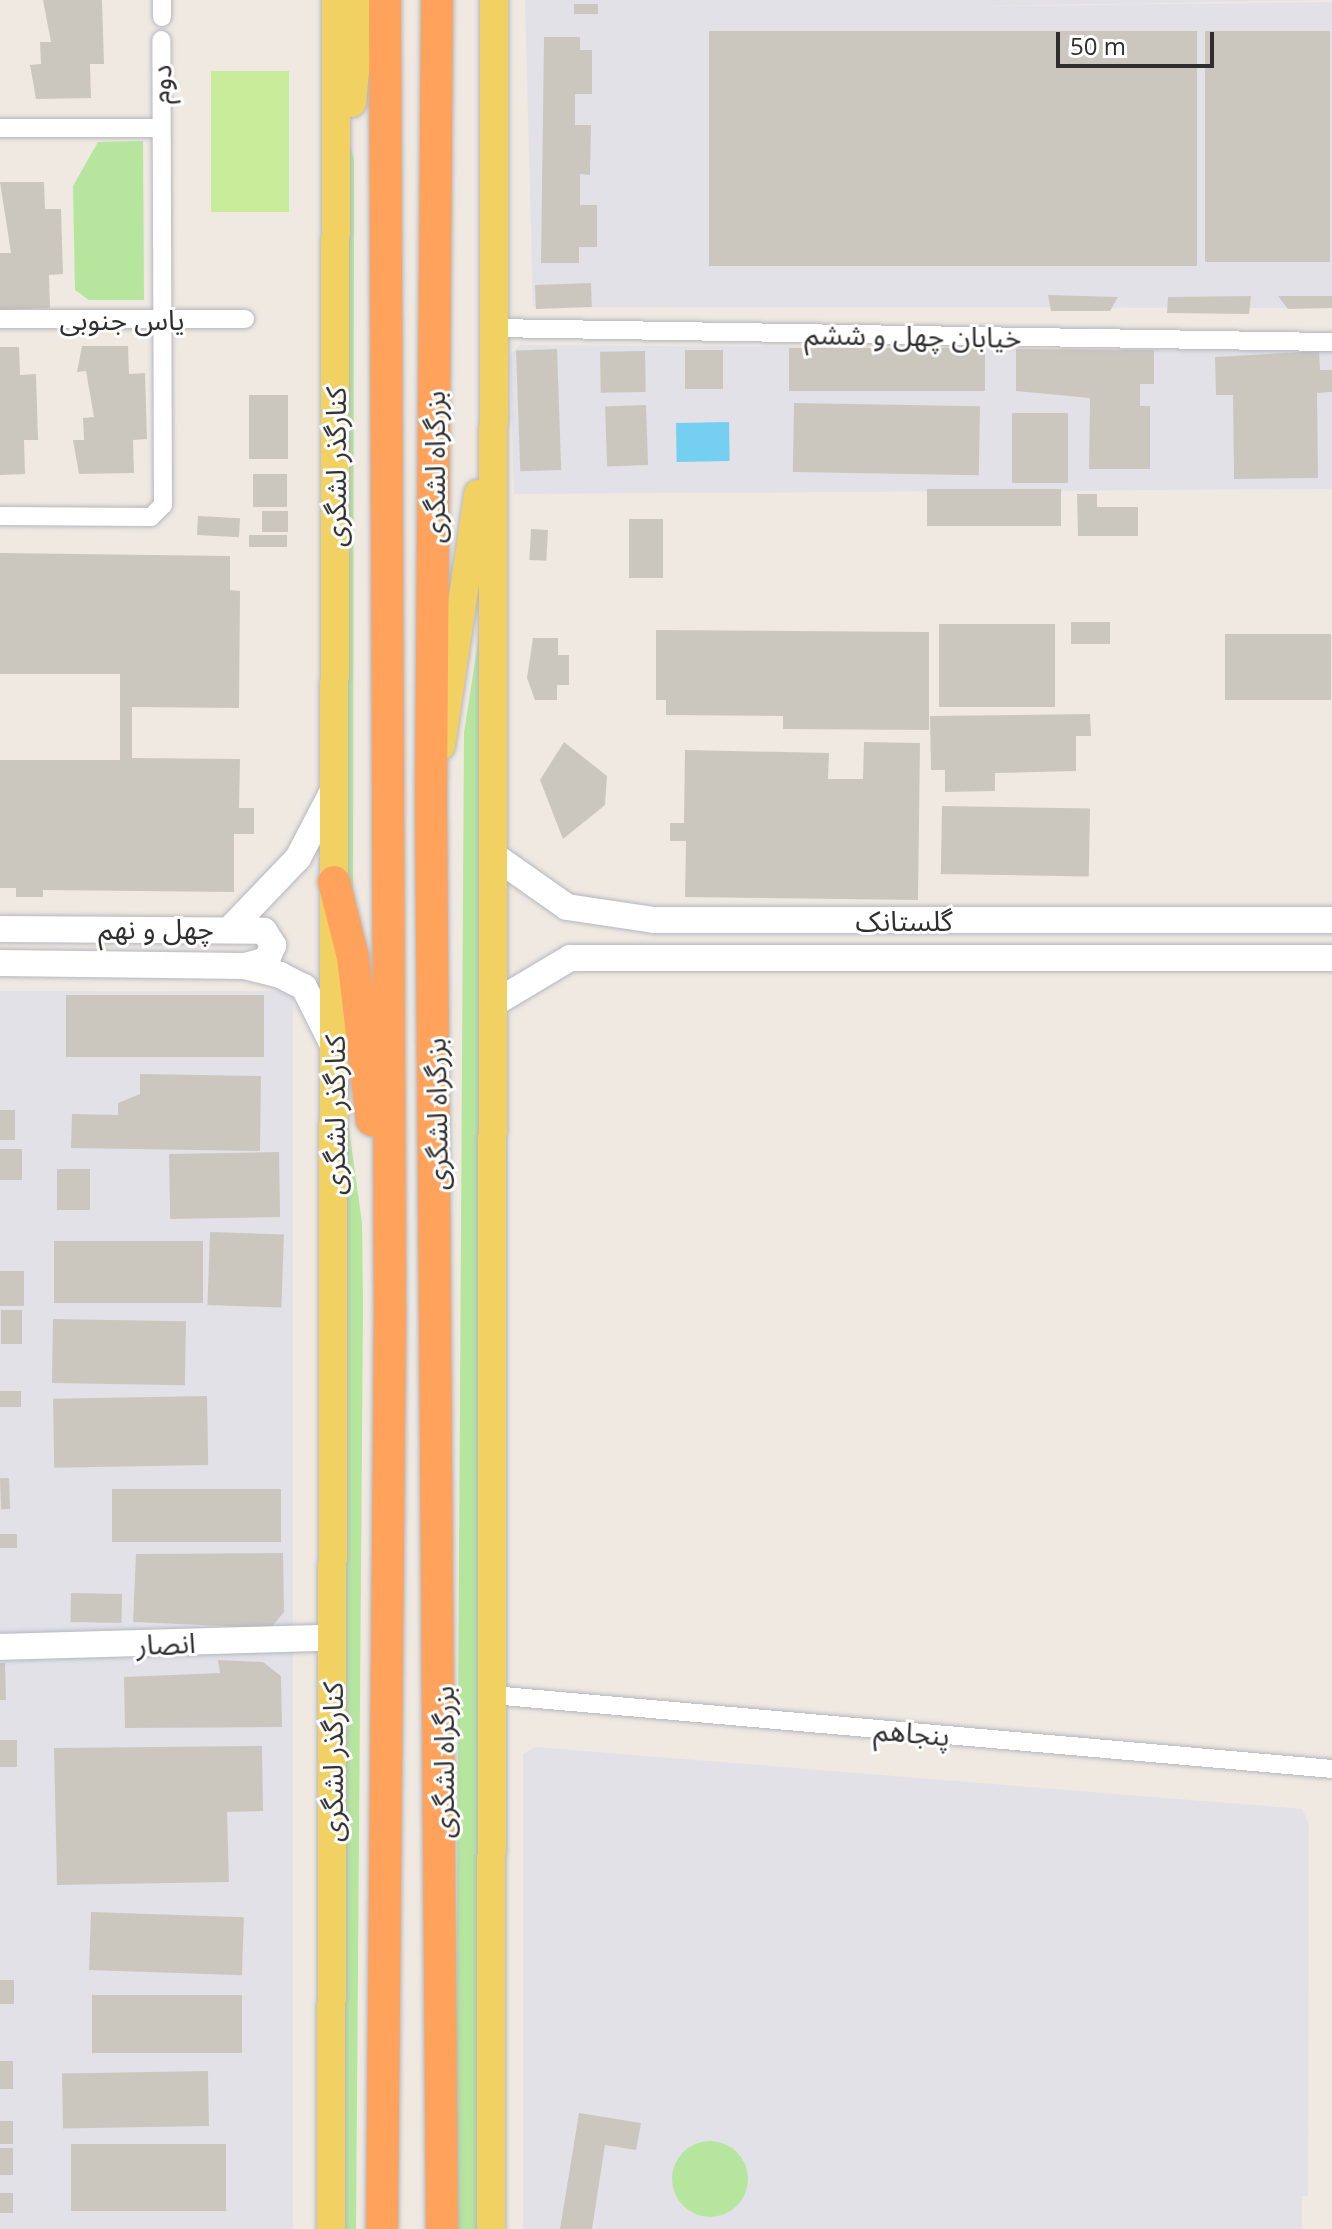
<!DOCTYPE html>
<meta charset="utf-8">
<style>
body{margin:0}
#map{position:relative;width:1332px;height:2229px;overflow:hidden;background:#efe9e1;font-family:"Open Sans","Noto Sans Arabic",sans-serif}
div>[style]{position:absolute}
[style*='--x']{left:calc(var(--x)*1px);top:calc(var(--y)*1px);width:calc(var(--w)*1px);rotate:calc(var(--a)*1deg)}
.industrial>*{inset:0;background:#e3e1e8;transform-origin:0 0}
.green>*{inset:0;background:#b6e59e}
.round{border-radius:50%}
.pitch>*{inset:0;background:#c9ec9a;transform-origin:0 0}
.water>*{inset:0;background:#75cff0;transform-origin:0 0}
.building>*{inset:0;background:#cbc7bf;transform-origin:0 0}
.roads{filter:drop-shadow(0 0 2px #b4b7c1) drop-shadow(0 0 2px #b4b7c1)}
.street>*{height:18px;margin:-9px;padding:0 9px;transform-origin:9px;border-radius:9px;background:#fff}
.secondary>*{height:26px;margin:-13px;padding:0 13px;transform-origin:13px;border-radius:13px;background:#fff}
.primary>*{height:28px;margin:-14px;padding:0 14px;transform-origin:14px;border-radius:14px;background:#f2d163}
.highway>*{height:32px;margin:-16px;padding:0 16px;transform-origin:16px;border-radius:16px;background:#ffa35c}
span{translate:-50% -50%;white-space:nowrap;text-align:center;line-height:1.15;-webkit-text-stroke:6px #fff;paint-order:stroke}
.street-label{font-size:28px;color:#2e2e2e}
.scale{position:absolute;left:1056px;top:32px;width:158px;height:36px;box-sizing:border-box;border:4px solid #2e2e2e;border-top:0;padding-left:10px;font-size:24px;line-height:28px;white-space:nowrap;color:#2e2e2e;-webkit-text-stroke:6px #fff;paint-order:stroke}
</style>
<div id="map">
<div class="industrial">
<i style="clip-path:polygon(525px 0,1331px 0,929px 7px,1332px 2px,1332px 308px,533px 307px)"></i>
<i style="clip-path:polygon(520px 345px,1332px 351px,1332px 489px,514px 494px,510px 354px)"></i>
<i style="left:293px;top:991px;width:1238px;height:293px;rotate:90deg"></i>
<i style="clip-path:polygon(535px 1747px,1302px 1809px,1309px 1824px,1308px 2196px,1302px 2196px,1302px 2229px,523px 2229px,523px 1754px)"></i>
</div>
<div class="green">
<i style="clip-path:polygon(143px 141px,144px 300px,89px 300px,75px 290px,73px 186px,98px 142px)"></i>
<i style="clip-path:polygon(350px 145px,354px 160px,353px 934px,329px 880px)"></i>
<i style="clip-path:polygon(480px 629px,479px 2229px,455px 2229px,464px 733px)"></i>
<i style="clip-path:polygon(343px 1085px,362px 1223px,363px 1305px,356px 2229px,341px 2229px)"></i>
<i class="round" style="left:672px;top:2141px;width:76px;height:76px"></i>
</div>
<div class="pitch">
<i style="left:211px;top:71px;width:78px;height:141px"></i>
</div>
<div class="water">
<i style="left:729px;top:422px;width:39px;height:53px;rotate:89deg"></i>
</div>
<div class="building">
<i style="clip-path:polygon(43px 0,102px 0,104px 64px,90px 64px,91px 98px,36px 99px,30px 65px,41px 64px,40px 42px,51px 42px)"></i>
<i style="left:598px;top:4px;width:10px;height:24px;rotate:90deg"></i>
<i style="left:709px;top:31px;width:488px;height:235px"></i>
<i style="left:1205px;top:31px;width:125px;height:231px"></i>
<i style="clip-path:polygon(544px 37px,580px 37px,580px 50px,592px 50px,592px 94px,575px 94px,575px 125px,591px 125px,590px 175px,580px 174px,580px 205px,597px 205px,597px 247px,579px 247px,579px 263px,541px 263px)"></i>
<i style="clip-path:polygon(0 182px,44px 182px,45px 209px,61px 209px,63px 274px,49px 275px,50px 308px,0 310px,0 253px,11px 253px)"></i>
<i style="left:591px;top:283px;width:24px;height:56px;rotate:88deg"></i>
<i style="clip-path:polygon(1048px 295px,1118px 297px,1110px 311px,1051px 311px)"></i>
<i style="clip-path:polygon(1251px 296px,1249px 314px,1167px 313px,1168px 297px)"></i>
<i style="clip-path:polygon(1278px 296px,1332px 296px,1332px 308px,1288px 309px)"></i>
<i style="clip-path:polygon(82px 346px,128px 346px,129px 374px,145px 373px,147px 439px,133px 440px,134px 473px,79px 474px,73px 440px,84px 440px,83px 418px,94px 417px,86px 371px,77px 372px)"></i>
<i style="clip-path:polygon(0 347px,19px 347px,20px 375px,36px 374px,38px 440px,24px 440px,25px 474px,0 475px)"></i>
<i style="left:789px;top:348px;width:196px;height:43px"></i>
<i style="left:557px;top:349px;width:121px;height:41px;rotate:88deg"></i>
<i style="clip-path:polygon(1016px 349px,1154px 350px,1154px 384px,1140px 384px,1140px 406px,1150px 406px,1150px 469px,1089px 469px,1090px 398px,1016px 391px)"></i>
<i style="left:685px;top:350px;width:38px;height:39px"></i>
<i style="left:645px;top:351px;width:41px;height:45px;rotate:89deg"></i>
<i style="clip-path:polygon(1319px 351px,1320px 370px,1332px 370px,1332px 392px,1317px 393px,1318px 478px,1234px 479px,1233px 395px,1216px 395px,1215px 357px)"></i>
<i style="left:249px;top:395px;width:39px;height:64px"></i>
<i style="left:794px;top:403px;width:186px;height:69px;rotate:1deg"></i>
<i style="left:646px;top:405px;width:60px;height:41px;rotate:88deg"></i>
<i style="left:1012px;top:413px;width:56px;height:70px"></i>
<i style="left:253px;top:474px;width:34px;height:33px"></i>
<i style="left:927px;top:489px;width:134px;height:37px"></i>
<i style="clip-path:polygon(1077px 494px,1097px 494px,1097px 507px,1138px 507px,1138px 536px,1078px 536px)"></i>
<i style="left:262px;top:511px;width:26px;height:21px"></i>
<i style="left:198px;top:516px;width:42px;height:19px;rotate:3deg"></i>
<i style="left:629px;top:519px;width:34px;height:59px"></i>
<i style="left:531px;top:529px;width:17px;height:31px;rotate:3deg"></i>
<i style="left:249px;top:535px;width:38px;height:12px"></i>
<i style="clip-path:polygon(0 553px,230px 556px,230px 590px,240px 591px,239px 708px,132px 707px,132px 758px,240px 759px,239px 808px,254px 808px,254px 834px,234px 834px,234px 892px,43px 890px,43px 897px,16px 897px,16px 888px,0 888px,0 760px,120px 760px,120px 674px,0 674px)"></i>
<i style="left:1071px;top:622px;width:39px;height:22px"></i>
<i style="left:939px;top:624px;width:116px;height:83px"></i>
<i style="clip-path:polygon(656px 630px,929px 632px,929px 730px,783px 729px,783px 716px,666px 715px,666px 700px,656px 700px)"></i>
<i style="left:1225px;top:634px;width:106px;height:66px"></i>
<i style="clip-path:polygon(533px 638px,558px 638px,558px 655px,569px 655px,569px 685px,557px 685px,557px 700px,535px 700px,527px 678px)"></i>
<i style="clip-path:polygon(1090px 714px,1091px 736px,1076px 736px,1076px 771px,995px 773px,995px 791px,945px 792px,945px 770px,931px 770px,930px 716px)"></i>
<i style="clip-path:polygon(564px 742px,607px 776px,605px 805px,563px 839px,540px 780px)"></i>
<i style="clip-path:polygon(864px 742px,920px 743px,918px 900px,685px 897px,686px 841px,670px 841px,670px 823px,684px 823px,685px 750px,829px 753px,828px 779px,863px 779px)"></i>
<i style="left:942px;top:806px;width:148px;height:68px;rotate:1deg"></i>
<i style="left:66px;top:995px;width:198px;height:62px"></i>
<i style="clip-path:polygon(140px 1074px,261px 1076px,260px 1151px,71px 1148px,72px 1114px,118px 1115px,118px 1103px,140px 1094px)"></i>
<i style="left:0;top:1110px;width:15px;height:30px"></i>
<i style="left:0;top:1149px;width:22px;height:31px"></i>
<i style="left:279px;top:1152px;width:65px;height:110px;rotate:89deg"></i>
<i style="left:57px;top:1169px;width:33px;height:41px"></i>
<i style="left:210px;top:1232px;width:74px;height:73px;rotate:2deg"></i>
<i style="left:54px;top:1241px;width:149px;height:62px"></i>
<i style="left:0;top:1271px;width:24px;height:35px"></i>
<i style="left:1px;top:1310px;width:21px;height:34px"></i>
<i style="left:53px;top:1319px;width:133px;height:64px;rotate:1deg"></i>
<i style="left:0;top:1391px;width:21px;height:16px"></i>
<i style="left:207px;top:1396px;width:69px;height:154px;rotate:89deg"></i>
<i style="left:9px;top:1478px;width:31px;height:9px;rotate:88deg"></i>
<i style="left:281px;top:1489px;width:53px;height:169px;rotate:90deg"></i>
<i style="left:0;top:1534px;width:17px;height:14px"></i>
<i style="clip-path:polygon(283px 1553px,284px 1612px,271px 1628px,133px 1622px,136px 1554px)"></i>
<i style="left:71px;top:1593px;width:51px;height:29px;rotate:1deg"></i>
<i style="clip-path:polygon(218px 1660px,263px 1662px,281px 1676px,282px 1727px,125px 1728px,124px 1677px,220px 1673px)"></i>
<i style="clip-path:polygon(0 1663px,5px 1663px,6px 1700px,0 1700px)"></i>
<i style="left:0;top:1740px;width:17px;height:27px"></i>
<i style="clip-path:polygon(262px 1746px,263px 1811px,227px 1812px,229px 1882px,57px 1885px,54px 1748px)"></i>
<i style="left:91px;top:1912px;width:153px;height:58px;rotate:2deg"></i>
<i style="left:14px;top:1980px;width:24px;height:14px;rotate:90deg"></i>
<i style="left:92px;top:1995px;width:150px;height:58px"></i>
<i style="left:0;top:2061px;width:13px;height:28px"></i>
<i style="left:208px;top:2071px;width:55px;height:146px;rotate:89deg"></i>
<i style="clip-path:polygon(579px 2113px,641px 2123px,636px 2150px,605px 2145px,592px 2229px,560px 2229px)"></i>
<i style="left:0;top:2121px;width:13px;height:23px"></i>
<i style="left:71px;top:2144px;width:155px;height:67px"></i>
<i style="left:0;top:2148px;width:13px;height:27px"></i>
<i style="left:0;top:2193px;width:13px;height:20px"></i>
</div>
<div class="roads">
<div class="street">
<i style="--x:162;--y:17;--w:17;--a:-90"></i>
<i style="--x:0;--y:128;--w:158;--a:0"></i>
<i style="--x:0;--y:319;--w:245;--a:0"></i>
<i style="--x:493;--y:328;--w:839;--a:0.96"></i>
<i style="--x:0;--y:516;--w:151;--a:0.4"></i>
<i style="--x:151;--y:517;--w:17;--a:-45"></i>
<i style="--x:163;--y:505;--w:465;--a:-90.2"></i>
<i style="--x:492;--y:1695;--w:843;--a:5.03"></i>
</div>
<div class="secondary">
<i style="--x:493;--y:855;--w:90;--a:35.1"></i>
<i style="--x:567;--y:907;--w:88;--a:8.5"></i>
<i style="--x:654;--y:920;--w:678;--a:0"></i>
<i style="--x:231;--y:928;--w:97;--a:-46.3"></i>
<i style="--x:298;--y:858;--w:80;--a:-62.5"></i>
<i style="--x:0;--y:929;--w:264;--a:0.4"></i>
<i style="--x:264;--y:931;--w:17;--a:57"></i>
<i style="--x:273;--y:945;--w:16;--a:112"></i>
<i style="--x:267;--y:960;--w:24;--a:165"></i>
<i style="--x:0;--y:963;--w:244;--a:0.7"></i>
<i style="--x:244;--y:966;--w:37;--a:14"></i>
<i style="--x:280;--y:975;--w:27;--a:27"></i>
<i style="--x:304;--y:987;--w:65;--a:63.4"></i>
<i style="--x:493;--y:1004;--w:90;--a:-30.9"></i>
<i style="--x:570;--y:958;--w:762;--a:0"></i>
<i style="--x:0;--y:1647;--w:332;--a:-1.6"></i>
</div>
<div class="primary">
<i style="--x:352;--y:103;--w:103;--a:-84.5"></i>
<i style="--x:441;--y:746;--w:255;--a:-81.6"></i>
<i style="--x:331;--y:2229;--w:2229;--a:-89.87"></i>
<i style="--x:491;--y:2229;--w:2229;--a:-89.92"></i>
</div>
<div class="highway">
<i style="--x:437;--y:0;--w:802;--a:90.43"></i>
<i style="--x:431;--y:802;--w:1427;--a:89.56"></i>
<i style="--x:334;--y:882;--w:77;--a:75.8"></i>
<i style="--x:353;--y:957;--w:164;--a:83.4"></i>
<i style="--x:382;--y:2229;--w:910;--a:-89.5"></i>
<i style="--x:390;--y:1319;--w:1319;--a:-90.22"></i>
</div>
</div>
<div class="street-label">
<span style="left:160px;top:84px;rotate:-88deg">دوم</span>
<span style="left:122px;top:319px">یاس جنوبی</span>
<span style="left:913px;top:335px;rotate:1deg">خیابان چهل و ششم</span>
<span style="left:335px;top:467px;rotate:-90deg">کنارگذر لشگری</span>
<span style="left:434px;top:467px;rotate:-90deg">بزرگراه لشگری</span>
<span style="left:904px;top:920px">گلستانک</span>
<span style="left:156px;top:928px">چهل و نهم</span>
<span style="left:436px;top:1114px;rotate:-91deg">بزرگراه لشگری</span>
<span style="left:334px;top:1115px;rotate:-90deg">کنارگذر لشگری</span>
<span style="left:166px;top:1643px;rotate:-2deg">انصار</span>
<span style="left:912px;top:1732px;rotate:5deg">پنجاهم</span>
<span style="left:332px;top:1762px;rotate:-90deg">کنارگذر لشگری</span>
<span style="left:443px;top:1762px;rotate:-90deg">بزرگراه لشگری</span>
</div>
<div class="scale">50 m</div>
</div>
